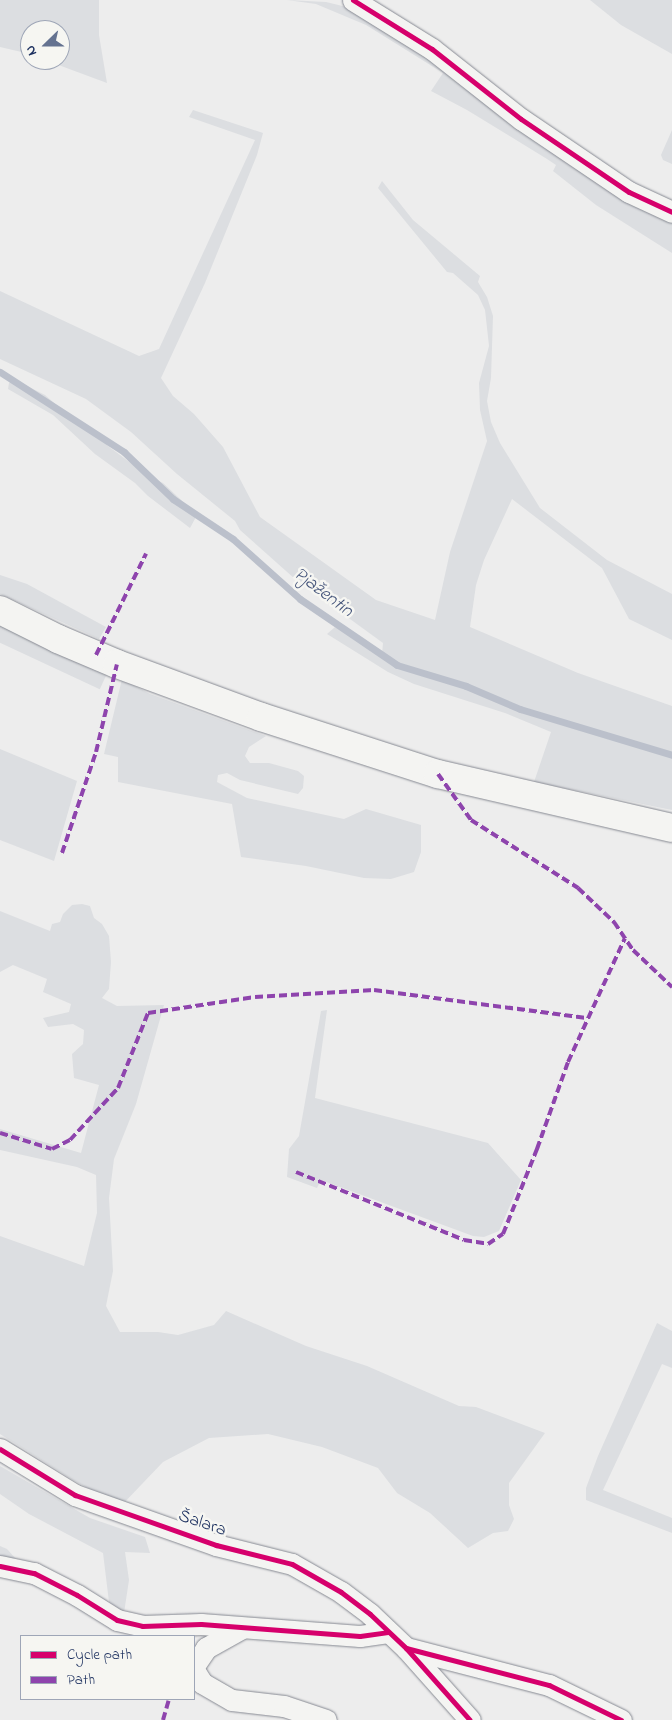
<!DOCTYPE html>
<meta charset="utf-8">
<style>
body{margin:0}
#map{position:relative;width:672px;height:1720px;overflow:hidden;background:#ededed;font-family:"Indie Flower",sans-serif}
div>[style]{position:absolute}
[style*='--x']{left:calc(var(--x)*1px);top:calc(var(--y)*1px);width:calc(var(--w)*1px);rotate:calc(var(--a)*1deg)}
.green>*{inset:0;background:#dcdee1;transform-origin:0 0}
.stream>*{height:7px;margin:-3.5px;padding:0 3.5px;transform-origin:3.5px;border-radius:3.5px;background:#bbc0cb}
.roads{filter:drop-shadow(0 0 1px #868992) drop-shadow(0 0 1px #868992)}
.minor>*{height:21px;margin:-10.5px;padding:0 10.5px;transform-origin:10.5px;border-radius:10.5px;background:#f4f4f2}
.primary>*{height:28px;margin:-14px;padding:0 14px;transform-origin:14px;border-radius:14px;background:#f4f4f2}
.quiet>*{height:4px;margin-top:-2px;transform-origin:0;background:repeating-linear-gradient(90deg,#8e44ad 0 8px,transparent 0 12px)}
.cycleway>*{height:5px;margin:-2.5px;padding:0 2.5px;transform-origin:2.5px;border-radius:2.5px;background:#d6006c}
span{translate:-50% -50%;white-space:nowrap;text-align:center;line-height:1.15;-webkit-text-stroke:5px #f6f6f2;paint-order:stroke}
.street-label{font-size:18px;color:#1b2f5e}
.water-label{font-size:19px;color:#44547a;font-style:italic}
.legend{position:absolute;left:20px;top:1635px;width:175px;height:65px;box-sizing:border-box;background:#f6f6f2;border:1px solid #9ea6b7;margin:0;padding:6px 9px;list-style:none;font-size:15px;color:#1b2f5e}
.legend li{display:flex;align-items:center;gap:10px;height:25px}
.legend b{width:25px;border:1px solid #9ea6b7}
.north{position:absolute;left:20px;top:20px;width:50px;height:50px;box-sizing:border-box;background:#f6f6f2;border:1px solid #9ea6b7;border-radius:50%;rotate:248deg;font-size:14px;font-weight:700;line-height:20px;text-align:center;color:#1b2f5e}
.north::after{content:'';display:block;margin:auto;width:18px;height:22px;background:#647290;clip-path:polygon(50% 0,100% 100%,50% 72%,0 100%)}
</style>
<div id="map">
<div class="green">
<i style="clip-path:polygon(0 0,99px 0,99px 35px,107px 83px,45px 60px,60px 60px,60px 30px,30px 30px,30px 54px,0 47px)"></i>
<i style="clip-path:polygon(287px 0,326px 2px,355px 9px,672px 218px,672px 253px,596px 205px,553px 171px,556px 165px,547px 159px,467px 110px,431px 91px,443px 73px,366px 25px,316px 4px)"></i>
<i style="clip-path:polygon(590px 0,672px 0,672px 54px,621px 25px)"></i>
<i style="clip-path:polygon(193px 110px,263px 133px,257px 155px,205px 283px,161px 378px,173px 396px,194px 414px,223px 447px,260px 517px,376px 600px,435px 620px,450px 552px,487px 441px,480px 410px,479px 383px,489px 346px,485px 310px,478px 295px,453px 273px,447px 272px,378px 188px,382px 181px,413px 220px,480px 276px,478px 282px,487px 297px,493px 316px,491px 378px,487px 401px,491px 422px,500px 443px,540px 508px,607px 560px,672px 594px,672px 640px,629px 619px,602px 568px,512px 499px,484px 560px,476px 585px,470px 627px,578px 673px,672px 706px,672px 810px,534px 782px,551px 732px,505px 713px,414px 684px,388px 672px,327px 634px,335px 627px,382px 654px,383px 643px,295px 579px,240px 530px,235px 521px,177px 474px,131px 432px,86px 399px,0 359px,0 291px,139px 356px,159px 349px,255px 140px,189px 117px)"></i>
<i style="clip-path:polygon(672px 130px,672px 164px,663px 160px,661px 155px)"></i>
<i style="clip-path:polygon(13px 379px,45px 395px,61px 409px,94px 431px,108px 446px,148px 476px,163px 483px,193px 511px,196px 517px,190px 528px,148px 496px,135px 483px,95px 454px,53px 415px,8px 389px,9px 383px)"></i>
<i style="clip-path:polygon(0 575px,27px 584px,106px 627px,99px 639px,0 594px)"></i>
<i style="left:0;top:624px;width:118px;height:17px;rotate:25deg"></i>
<i style="clip-path:polygon(122px 679px,150px 694px,266px 736px,249px 747px,245px 756px,250px 763px,269px 763px,298px 771px,304px 776px,303px 788px,298px 794px,240px 780px,227px 773px,218px 775px,217px 782px,247px 798px,344px 819px,366px 809px,421px 825px,421px 852px,414px 872px,391px 879px,364px 878px,306px 866px,241px 857px,232px 804px,118px 782px,118px 757px,104px 754px)"></i>
<i style="clip-path:polygon(0 749px,77px 781px,54px 861px,0 840px)"></i>
<i style="clip-path:polygon(82px 904px,90px 906px,94px 918px,102px 924px,109px 936px,111px 962px,109px 989px,102px 998px,117px 1006px,164px 1005px,136px 1104px,114px 1159px,109px 1198px,113px 1271px,106px 1306px,120px 1332px,158px 1332px,178px 1335px,214px 1325px,226px 1311px,306px 1346px,367px 1366px,459px 1406px,476px 1407px,545px 1433px,509px 1483px,509px 1505px,514px 1519px,508px 1531px,493px 1533px,468px 1548px,430px 1513px,397px 1493px,378px 1468px,322px 1447px,268px 1434px,209px 1438px,163px 1462px,121px 1506px,73px 1480px,0 1434px,0 1236px,84px 1266px,97px 1213px,96px 1175px,77px 1167px,0 1150px,0 1129px,81px 1153px,99px 1085px,74px 1078px,72px 1054px,83px 1044px,84px 1030px,73px 1024px,48px 1027px,43px 1018px,69px 1012px,71px 1004px,43px 992px,47px 979px,13px 965px,0 972px,0 911px,50px 931px,52px 924px,60px 922px,63px 914px,72px 905px)"></i>
<i style="clip-path:polygon(327px 1010px,315px 1098px,488px 1143px,521px 1180px,499px 1231px,484px 1237px,473px 1236px,321px 1180px,317px 1188px,287px 1177px,289px 1149px,299px 1136px,321px 1011px)"></i>
<i style="clip-path:polygon(657px 1323px,672px 1331px,672px 1368px,662px 1364px,603px 1490px,672px 1518px,672px 1533px,586px 1500px,586px 1488px,598px 1456px)"></i>
<i style="clip-path:polygon(0 1466px,90px 1518px,145px 1537px,150px 1553px,125px 1552px,129px 1580px,124px 1613px,109px 1602px,103px 1553px,29px 1514px,0 1494px)"></i>
<i style="clip-path:polygon(0 1546px,7px 1549px,16px 1559px,0 1556px)"></i>
</div>
<div class="stream">
<i style="--x:0;--y:372;--w:148;--a:32.8"></i>
<i style="--x:124;--y:452;--w:68;--a:43.8"></i>
<i style="--x:173;--y:499;--w:72;--a:33.7"></i>
<i style="--x:233;--y:539;--w:90;--a:41.8"></i>
<i style="--x:300;--y:599;--w:117;--a:34.2"></i>
<i style="--x:397;--y:665;--w:72;--a:16.9"></i>
<i style="--x:466;--y:686;--w:59;--a:23.1"></i>
<i style="--x:520;--y:709;--w:159;--a:16.8"></i>
</div>
<div class="roads">
<div class="minor">
<i style="--x:353;--y:0;--w:93;--a:31.8"></i>
<i style="--x:432;--y:49;--w:113;--a:38.2"></i>
<i style="--x:521;--y:119;--w:130;--a:34.1"></i>
<i style="--x:629;--y:192;--w:47;--a:24.9"></i>
<i style="--x:0;--y:1449;--w:88;--a:31.5"></i>
<i style="--x:75;--y:1495;--w:150;--a:19.5"></i>
<i style="--x:216;--y:1545;--w:78;--a:14"></i>
<i style="--x:292;--y:1564;--w:56;--a:29.7"></i>
<i style="--x:341;--y:1592;--w:36;--a:37"></i>
<i style="--x:370;--y:1614;--w:50;--a:43.4"></i>
<i style="--x:406;--y:1648;--w:96;--a:48.4"></i>
<i style="--x:0;--y:1566;--w:35;--a:12"></i>
<i style="--x:34;--y:1573;--w:48;--a:27.1"></i>
<i style="--x:77;--y:1595;--w:47;--a:32"></i>
<i style="--x:117;--y:1620;--w:26;--a:13"></i>
<i style="--x:142;--y:1626;--w:59;--a:-1.9"></i>
<i style="--x:201;--y:1624;--w:159;--a:4.3"></i>
<i style="--x:360;--y:1636;--w:28;--a:-8"></i>
<i style="--x:406;--y:1648;--w:148;--a:14.5"></i>
<i style="--x:549;--y:1685;--w:80;--a:25.9"></i>
<i style="--x:194;--y:1666;--w:22;--a:-56"></i>
<i style="--x:206;--y:1648;--w:41;--a:-29.1"></i>
<i style="--x:194;--y:1670;--w:15;--a:58"></i>
<i style="--x:202;--y:1683;--w:34;--a:30"></i>
<i style="--x:232;--y:1700;--w:52;--a:6.6"></i>
<i style="--x:284;--y:1706;--w:44;--a:18.4"></i>
</div>
<div class="primary">
<i style="--x:0;--y:610;--w:65;--a:26.6"></i>
<i style="--x:58;--y:639;--w:64;--a:23"></i>
<i style="--x:117;--y:664;--w:153;--a:20.2"></i>
<i style="--x:261;--y:717;--w:186;--a:17.9"></i>
<i style="--x:438;--y:774;--w:240;--a:13"></i>
</div>
</div>
<div class="quiet">
<i style="--x:96;--y:655;--w:113;--a:-63.7"></i>
<i style="--x:438;--y:774;--w:57;--a:54.3"></i>
<i style="--x:471;--y:820;--w:127;--a:32.4"></i>
<i style="--x:578;--y:888;--w:50;--a:43.4"></i>
<i style="--x:614;--y:922;--w:34;--a:56"></i>
<i style="--x:633;--y:950;--w:54;--a:43.5"></i>
<i style="--x:62;--y:853;--w:107;--a:-71.4"></i>
<i style="--x:96;--y:752;--w:90;--a:-76.6"></i>
<i style="--x:0;--y:1133;--w:54;--a:17.1"></i>
<i style="--x:52;--y:1149;--w:20;--a:-27"></i>
<i style="--x:70;--y:1140;--w:71;--a:-47.3"></i>
<i style="--x:118;--y:1088;--w:81;--a:-68.2"></i>
<i style="--x:148;--y:1013;--w:108;--a:-8.5"></i>
<i style="--x:255;--y:997;--w:119;--a:-3.4"></i>
<i style="--x:374;--y:990;--w:216;--a:7.5"></i>
<i style="--x:296;--y:1172;--w:181;--a:22"></i>
<i style="--x:464;--y:1240;--w:24;--a:9"></i>
<i style="--x:488;--y:1244;--w:18;--a:-34"></i>
<i style="--x:503;--y:1234;--w:92;--a:-68.2"></i>
<i style="--x:537;--y:1149;--w:92;--a:-70.4"></i>
<i style="--x:568;--y:1062;--w:136;--a:-65.3"></i>
<i style="--x:163;--y:1720;--w:22;--a:-74"></i>
</div>
<div class="cycleway">
<i style="--x:353;--y:0;--w:93;--a:31.8"></i>
<i style="--x:432;--y:49;--w:113;--a:38.2"></i>
<i style="--x:521;--y:119;--w:130;--a:34.1"></i>
<i style="--x:629;--y:192;--w:47;--a:24.9"></i>
<i style="--x:0;--y:1449;--w:88;--a:31.5"></i>
<i style="--x:75;--y:1495;--w:150;--a:19.5"></i>
<i style="--x:216;--y:1545;--w:78;--a:14"></i>
<i style="--x:292;--y:1564;--w:56;--a:29.7"></i>
<i style="--x:341;--y:1592;--w:36;--a:37"></i>
<i style="--x:370;--y:1614;--w:50;--a:43.4"></i>
<i style="--x:406;--y:1648;--w:96;--a:48.4"></i>
<i style="--x:0;--y:1566;--w:35;--a:12"></i>
<i style="--x:34;--y:1573;--w:48;--a:27.1"></i>
<i style="--x:77;--y:1595;--w:47;--a:32"></i>
<i style="--x:117;--y:1620;--w:26;--a:13"></i>
<i style="--x:142;--y:1626;--w:59;--a:-1.9"></i>
<i style="--x:201;--y:1624;--w:159;--a:4.3"></i>
<i style="--x:360;--y:1636;--w:28;--a:-8"></i>
<i style="--x:406;--y:1648;--w:148;--a:14.5"></i>
<i style="--x:549;--y:1685;--w:80;--a:25.9"></i>
</div>
<div class="street-label">
<span style="left:202px;top:1524px;rotate:19deg">Šalara</span>
</div>
<div class="water-label">
<span style="left:323px;top:593px;rotate:37deg">Pjažentin</span>
</div>
<ul class="legend">
<li><b style="height:6px;background:#d6006c"></b>Cycle path</li>
<li><b style="height:6px;background:#8e44ad"></b>Path</li>
</ul>
<div class="north">N</div>
</div>
